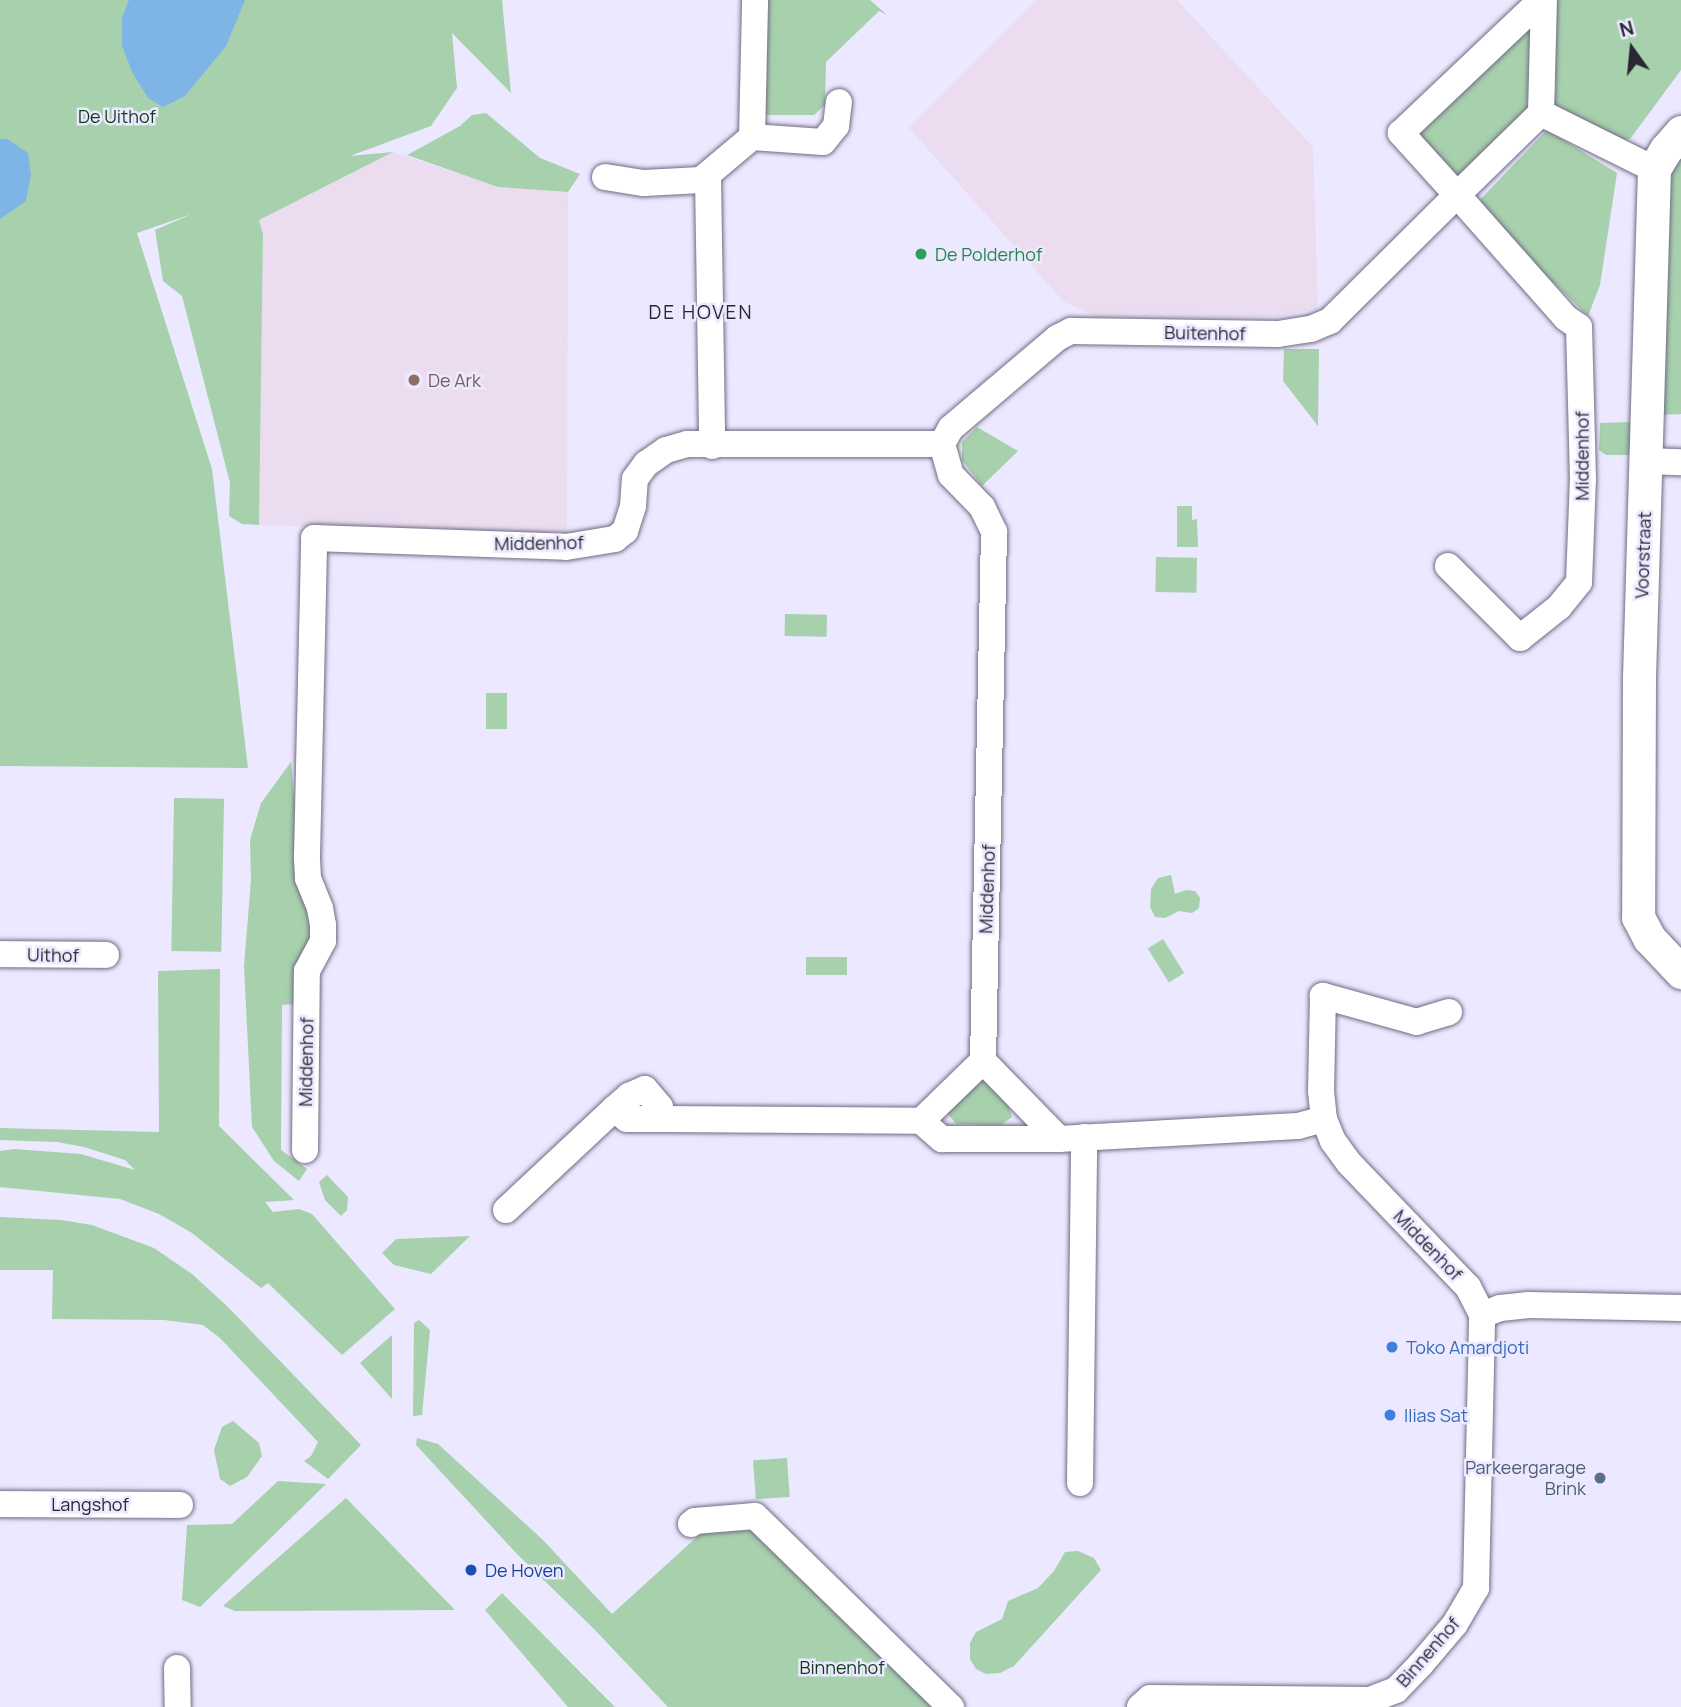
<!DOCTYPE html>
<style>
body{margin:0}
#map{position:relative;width:1681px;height:1707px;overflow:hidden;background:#ece8ff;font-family:Manrope,sans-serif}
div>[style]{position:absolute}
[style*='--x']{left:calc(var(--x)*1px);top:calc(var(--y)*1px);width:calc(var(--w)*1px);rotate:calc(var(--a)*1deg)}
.education>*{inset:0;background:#ebdcef}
.green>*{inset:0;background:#a7d0ac;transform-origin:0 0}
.water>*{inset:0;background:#7eb5e6}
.roads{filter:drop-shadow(0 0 2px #716c85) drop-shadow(0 0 2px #716c85)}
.minor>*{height:26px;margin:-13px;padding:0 13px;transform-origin:13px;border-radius:13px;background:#fff}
.tertiary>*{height:33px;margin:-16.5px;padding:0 16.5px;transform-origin:16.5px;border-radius:16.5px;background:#fff}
.dots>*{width:19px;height:19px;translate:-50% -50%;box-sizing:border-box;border:4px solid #ece8ff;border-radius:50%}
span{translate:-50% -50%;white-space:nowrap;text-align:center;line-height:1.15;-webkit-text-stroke:5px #ece8ff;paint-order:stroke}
.park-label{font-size:18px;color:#113c1b}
.leisure-label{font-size:18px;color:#27864d}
.left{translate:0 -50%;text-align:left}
.street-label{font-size:18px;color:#292731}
.education-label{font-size:18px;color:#785e54}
.shop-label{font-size:18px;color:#366cbe}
.service-label{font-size:18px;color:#4e5e75}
.right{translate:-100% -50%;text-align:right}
.transit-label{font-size:18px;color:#164399}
.neighbourhood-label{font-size:19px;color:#292731;letter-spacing:2px}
.north{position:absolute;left:1597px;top:14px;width:70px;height:70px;-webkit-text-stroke:5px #ece8ff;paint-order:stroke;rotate:345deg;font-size:19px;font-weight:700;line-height:28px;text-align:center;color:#292731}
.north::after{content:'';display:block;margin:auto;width:24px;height:32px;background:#292731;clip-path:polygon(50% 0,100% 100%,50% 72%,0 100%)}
</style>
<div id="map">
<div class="education">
<i style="clip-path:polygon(1037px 0,1177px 0,1313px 147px,1318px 308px,1275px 317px,1098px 317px,1064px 302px,909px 128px)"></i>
<i style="clip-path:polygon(393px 152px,499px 187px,568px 192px,567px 533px,259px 525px,263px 234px,259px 220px)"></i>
</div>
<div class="green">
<i style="clip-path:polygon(0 0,502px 0,511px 93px,452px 33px,457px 88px,431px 126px,350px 156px,393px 152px,259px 220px,263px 234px,259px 525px,242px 524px,229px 516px,230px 483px,182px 296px,163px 281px,155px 230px,192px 214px,137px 233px,212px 469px,248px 768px,0 766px)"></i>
<i style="clip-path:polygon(767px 0,870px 0,887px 15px,879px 11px,826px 62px,825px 105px,814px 115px,766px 115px)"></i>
<i style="clip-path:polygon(1552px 0,1681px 0,1681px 70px,1630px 139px,1616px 141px,1552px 121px,1556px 88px)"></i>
<i style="clip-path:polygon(1539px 18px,1536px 116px,1462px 195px,1410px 133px)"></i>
<i style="clip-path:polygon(486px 113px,540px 158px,580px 174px,568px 192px,498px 187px,407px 155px,460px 126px,472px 115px)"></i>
<i style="clip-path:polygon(1547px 130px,1617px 173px,1600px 285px,1588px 316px,1474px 206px)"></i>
<i style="clip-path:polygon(1681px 153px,1681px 414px,1660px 415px,1663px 179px)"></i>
<i style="clip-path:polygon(1284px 349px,1319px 349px,1318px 426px,1283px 381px)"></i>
<i style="clip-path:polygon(1632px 422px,1632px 455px,1606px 455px,1599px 450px,1600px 423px)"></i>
<i style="clip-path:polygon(977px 427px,1018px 451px,982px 486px,962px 460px,962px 442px)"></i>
<i style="clip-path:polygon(1177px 506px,1192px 506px,1192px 520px,1197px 519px,1198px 547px,1177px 547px)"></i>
<i style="left:1156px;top:557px;width:41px;height:35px;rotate:1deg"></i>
<i style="left:785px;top:614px;width:42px;height:22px;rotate:1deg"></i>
<i style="left:486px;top:693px;width:21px;height:36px"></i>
<i style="clip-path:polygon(291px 762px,302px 881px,312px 940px,295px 1004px,282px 1005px,281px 1150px,307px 1169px,299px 1181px,274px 1161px,252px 1127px,244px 966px,251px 880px,250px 840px,261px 803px)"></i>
<i style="left:174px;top:798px;width:50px;height:153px;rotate:1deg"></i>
<i style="clip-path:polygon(1171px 875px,1175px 894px,1186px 890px,1195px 891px,1200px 898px,1199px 908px,1192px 913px,1179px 911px,1165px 918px,1155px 917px,1150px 907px,1151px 889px,1158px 878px)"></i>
<i style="left:1163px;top:939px;width:40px;height:18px;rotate:58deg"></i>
<i style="left:806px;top:957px;width:41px;height:18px"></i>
<i style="clip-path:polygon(220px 969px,219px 1126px,294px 1200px,265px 1202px,273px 1212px,299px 1209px,312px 1214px,395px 1309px,342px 1355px,268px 1283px,261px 1288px,192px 1233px,159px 1214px,120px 1199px,0 1187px,0 1151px,14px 1149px,81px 1154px,135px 1170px,125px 1160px,84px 1147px,57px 1142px,0 1140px,0 1128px,159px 1132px,158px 971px)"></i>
<i style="clip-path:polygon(984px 1078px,1007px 1101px,1012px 1117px,1001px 1125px,956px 1124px,948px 1114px,949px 1107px)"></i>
<i style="clip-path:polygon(327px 1175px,348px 1197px,347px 1210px,341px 1216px,325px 1200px,319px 1182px)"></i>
<i style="clip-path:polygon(0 1217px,61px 1220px,92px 1225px,154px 1248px,192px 1274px,228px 1307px,361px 1445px,328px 1479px,304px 1461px,311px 1456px,318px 1442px,220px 1338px,203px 1325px,164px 1320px,52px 1319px,53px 1270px,0 1270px)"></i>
<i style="clip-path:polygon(470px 1236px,431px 1274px,394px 1265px,382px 1253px,396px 1239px)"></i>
<i style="clip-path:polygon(419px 1320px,430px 1330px,422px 1415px,413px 1416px,414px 1323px)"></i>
<i style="clip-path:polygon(392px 1335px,392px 1399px,360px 1363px)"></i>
<i style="clip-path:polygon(233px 1421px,259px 1443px,262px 1456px,247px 1477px,230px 1486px,220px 1479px,214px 1450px,222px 1427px)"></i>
<i style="clip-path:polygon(417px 1438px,438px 1444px,543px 1540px,612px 1614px,699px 1535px,701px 1524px,752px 1520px,937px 1707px,668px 1707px,594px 1629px,517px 1554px,416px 1445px)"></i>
<i style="left:787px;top:1458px;width:39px;height:34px;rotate:86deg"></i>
<i style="clip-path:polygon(278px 1481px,326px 1484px,200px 1607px,182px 1600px,187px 1525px,232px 1524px)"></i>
<i style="clip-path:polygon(346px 1498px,455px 1610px,235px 1611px,223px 1606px)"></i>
<i style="clip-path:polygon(1078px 1551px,1094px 1558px,1101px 1570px,1014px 1666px,1000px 1673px,986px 1674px,976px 1669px,970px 1659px,970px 1643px,976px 1632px,1002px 1619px,1008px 1601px,1038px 1588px,1054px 1571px,1065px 1552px)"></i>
<i style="clip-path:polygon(502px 1593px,580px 1672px,615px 1707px,568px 1707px,485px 1610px)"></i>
</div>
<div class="water">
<i style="clip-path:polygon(129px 0,245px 0,226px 46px,185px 96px,163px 107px,148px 98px,132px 72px,122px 45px,122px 18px)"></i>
<i style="clip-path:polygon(0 139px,7px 139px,28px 153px,31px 175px,26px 201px,0 219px)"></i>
</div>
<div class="roads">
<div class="minor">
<i style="--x:1541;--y:113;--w:126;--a:26.4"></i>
<i style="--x:752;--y:137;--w:137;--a:-88.7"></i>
<i style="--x:605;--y:177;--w:39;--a:9"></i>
<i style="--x:644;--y:183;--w:57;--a:-3"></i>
<i style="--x:701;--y:180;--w:67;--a:-40.1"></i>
<i style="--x:752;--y:137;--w:71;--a:4"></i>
<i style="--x:823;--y:142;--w:21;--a:-51"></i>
<i style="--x:836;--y:126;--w:24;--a:-83"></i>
<i style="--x:708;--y:177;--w:269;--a:89.1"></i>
<i style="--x:942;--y:444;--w:18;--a:-61"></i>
<i style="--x:951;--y:428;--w:139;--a:-40.3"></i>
<i style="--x:1057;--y:338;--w:16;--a:-27"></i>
<i style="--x:1071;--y:331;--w:207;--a:0.8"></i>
<i style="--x:1278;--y:334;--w:33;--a:-9"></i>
<i style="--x:1311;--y:329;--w:21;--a:-23"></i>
<i style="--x:1330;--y:321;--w:179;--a:-44.8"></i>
<i style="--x:1457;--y:195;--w:84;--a:-132.1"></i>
<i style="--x:1401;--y:133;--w:193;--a:-43.5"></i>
<i style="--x:1646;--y:461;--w:35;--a:2"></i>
<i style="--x:1448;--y:566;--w:102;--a:45"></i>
<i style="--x:1520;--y:638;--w:50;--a:-38.5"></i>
<i style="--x:1559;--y:607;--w:32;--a:-51"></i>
<i style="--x:1579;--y:582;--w:103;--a:-87.8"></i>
<i style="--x:1583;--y:479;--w:152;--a:-91.5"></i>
<i style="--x:1579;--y:327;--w:16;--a:-145"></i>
<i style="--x:1566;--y:318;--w:164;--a:-131.5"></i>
<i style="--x:1457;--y:195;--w:117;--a:-44.3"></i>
<i style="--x:1541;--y:113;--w:113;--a:-88.5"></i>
<i style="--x:0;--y:954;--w:106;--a:0.5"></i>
<i style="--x:1449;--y:1012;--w:34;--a:163"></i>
<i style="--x:1417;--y:1022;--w:98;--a:-164.5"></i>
<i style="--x:1323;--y:996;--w:95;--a:91.2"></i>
<i style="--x:1321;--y:1091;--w:28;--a:84"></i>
<i style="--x:1324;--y:1119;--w:24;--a:68"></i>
<i style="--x:1333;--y:1141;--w:27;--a:54"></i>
<i style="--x:1349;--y:1163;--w:172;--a:46.2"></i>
<i style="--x:1468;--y:1287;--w:31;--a:63"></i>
<i style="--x:1482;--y:1315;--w:19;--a:-21"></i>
<i style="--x:1500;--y:1308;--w:29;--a:-6"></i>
<i style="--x:1529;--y:1305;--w:152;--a:1.1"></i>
<i style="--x:614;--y:1109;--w:16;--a:38"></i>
<i style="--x:627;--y:1119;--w:35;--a:0"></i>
<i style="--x:921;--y:1121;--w:86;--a:-44.1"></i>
<i style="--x:983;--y:1061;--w:109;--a:45.7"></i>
<i style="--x:305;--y:1150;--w:179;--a:-89.4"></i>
<i style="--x:307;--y:971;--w:34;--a:-62"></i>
<i style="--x:323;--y:941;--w:16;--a:-90"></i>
<i style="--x:323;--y:925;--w:17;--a:-100"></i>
<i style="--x:320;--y:908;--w:32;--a:-112"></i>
<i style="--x:308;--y:878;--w:22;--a:-93"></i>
<i style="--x:307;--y:856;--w:318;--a:-88.7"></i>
<i style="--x:314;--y:538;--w:252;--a:2"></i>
<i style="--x:566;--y:547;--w:50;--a:-9.3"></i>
<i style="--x:615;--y:539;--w:13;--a:-39"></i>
<i style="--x:625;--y:531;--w:26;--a:-72"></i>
<i style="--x:633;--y:506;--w:27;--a:-86"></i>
<i style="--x:635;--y:479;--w:19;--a:-54"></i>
<i style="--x:646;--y:464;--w:24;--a:-35"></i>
<i style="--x:666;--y:450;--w:22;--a:-16"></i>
<i style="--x:687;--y:444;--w:255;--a:0"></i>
<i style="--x:942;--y:444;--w:32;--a:74"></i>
<i style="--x:951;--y:475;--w:45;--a:45.9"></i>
<i style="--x:982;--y:507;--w:28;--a:64"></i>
<i style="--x:994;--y:532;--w:529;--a:91.19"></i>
<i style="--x:506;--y:1210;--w:148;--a:-43.1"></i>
<i style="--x:614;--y:1109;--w:20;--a:-41"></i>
<i style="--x:629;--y:1096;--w:17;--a:-24"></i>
<i style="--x:645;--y:1089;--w:23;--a:50"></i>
<i style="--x:660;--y:1107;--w:12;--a:81"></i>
<i style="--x:662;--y:1119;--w:259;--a:0.4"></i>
<i style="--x:921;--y:1121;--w:28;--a:41"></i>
<i style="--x:942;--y:1139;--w:117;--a:0"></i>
<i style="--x:1059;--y:1139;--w:239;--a:-3.1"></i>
<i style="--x:1298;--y:1126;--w:27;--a:-15"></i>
<i style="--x:1080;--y:1483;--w:346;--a:-89.3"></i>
<i style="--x:0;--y:1504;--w:180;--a:0.3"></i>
<i style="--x:691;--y:1524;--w:5;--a:-37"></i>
<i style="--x:695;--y:1521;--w:60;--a:-4.8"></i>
<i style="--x:755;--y:1516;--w:274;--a:44.3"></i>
<i style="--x:177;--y:1668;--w:39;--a:89"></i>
<i style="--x:1140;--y:1707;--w:13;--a:-42"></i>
<i style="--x:1150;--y:1698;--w:220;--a:0.5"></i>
<i style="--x:1370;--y:1700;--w:28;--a:-21"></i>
<i style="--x:1396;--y:1690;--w:36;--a:-46"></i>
<i style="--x:1421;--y:1664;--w:52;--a:-49.6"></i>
<i style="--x:1455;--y:1624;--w:42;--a:-59.7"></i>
<i style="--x:1476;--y:1588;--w:273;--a:-88.7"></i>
</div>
<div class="tertiary">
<i style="--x:1681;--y:132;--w:23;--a:131"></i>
<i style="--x:1666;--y:149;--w:23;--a:121"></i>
<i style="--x:1654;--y:169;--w:508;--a:91.69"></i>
<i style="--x:1639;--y:677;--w:240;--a:90.2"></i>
<i style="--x:1638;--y:917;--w:24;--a:62"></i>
<i style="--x:1649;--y:938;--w:47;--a:46.7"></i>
</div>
</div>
<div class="dots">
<i style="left:921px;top:254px;background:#2e9e5b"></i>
<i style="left:414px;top:380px;background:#8d6e63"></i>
<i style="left:1392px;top:1347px;background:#3f7fe0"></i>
<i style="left:1390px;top:1415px;background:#3f7fe0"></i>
<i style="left:1600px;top:1478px;background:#5c6f8a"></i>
<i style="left:471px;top:1570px;background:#1a4fb4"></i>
</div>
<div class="park-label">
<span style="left:117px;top:116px">De Uithof</span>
<span style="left:842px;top:1667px">Binnenhof</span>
</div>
<div class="leisure-label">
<span class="left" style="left:935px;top:254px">De Polderhof</span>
</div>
<div class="street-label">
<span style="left:1205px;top:333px;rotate:1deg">Buitenhof</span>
<span style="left:1582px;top:456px;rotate:-90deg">Middenhof</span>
<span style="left:539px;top:543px;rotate:-1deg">Middenhof</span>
<span style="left:1643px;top:555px;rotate:-88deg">Voorstraat</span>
<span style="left:987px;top:889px;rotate:-88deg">Middenhof</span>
<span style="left:53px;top:955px;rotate:1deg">Uithof</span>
<span style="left:306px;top:1062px;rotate:-89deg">Middenhof</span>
<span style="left:1428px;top:1245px;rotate:46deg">Middenhof</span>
<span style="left:90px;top:1504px">Langshof</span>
<span style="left:1428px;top:1652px;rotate:-49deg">Binnenhof</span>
</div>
<div class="education-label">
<span class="left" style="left:428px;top:380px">De Ark</span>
</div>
<div class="shop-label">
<span class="left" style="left:1406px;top:1347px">Toko Amardjoti</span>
<span class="left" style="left:1404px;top:1415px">Ilias Sat</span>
</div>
<div class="service-label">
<span class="right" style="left:1586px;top:1478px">Parkeergarage<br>Brink</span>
</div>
<div class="transit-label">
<span class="left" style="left:485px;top:1570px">De Hoven</span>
</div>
<div class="neighbourhood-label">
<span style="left:701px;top:313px">DE HOVEN</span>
</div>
<div class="north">N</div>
</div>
